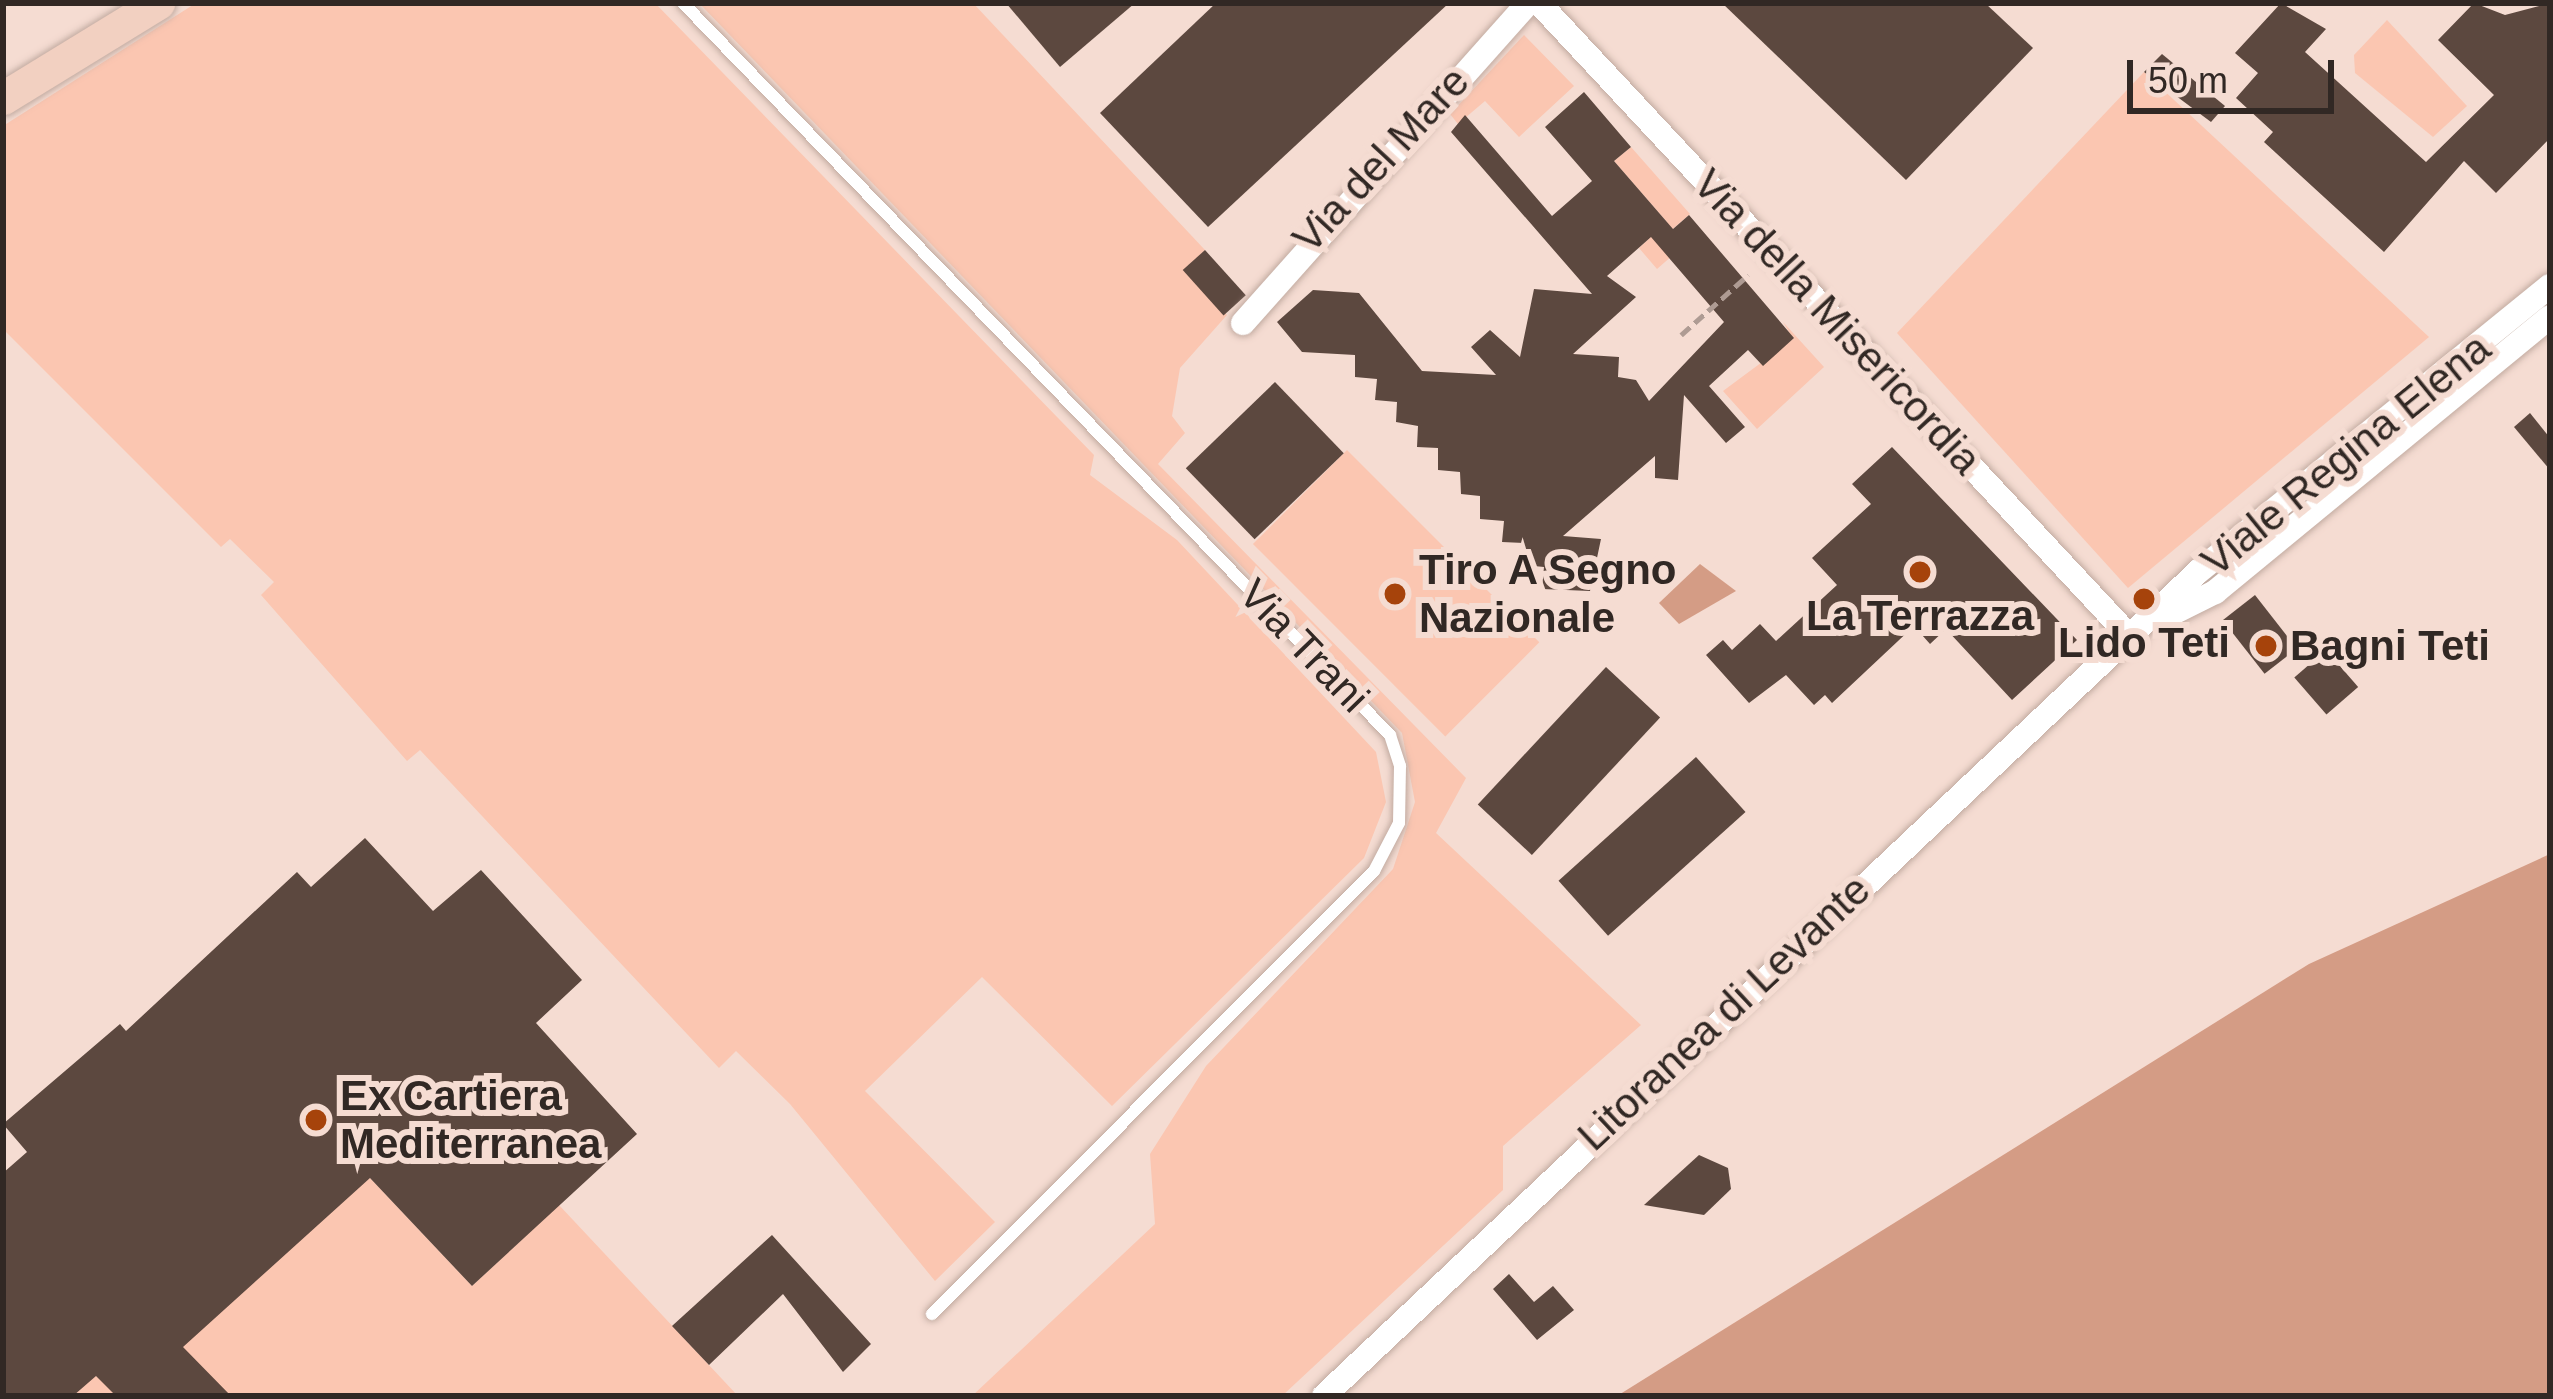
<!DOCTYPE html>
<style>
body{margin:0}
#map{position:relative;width:2553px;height:1399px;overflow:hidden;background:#f5dcd2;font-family:Helvetica,sans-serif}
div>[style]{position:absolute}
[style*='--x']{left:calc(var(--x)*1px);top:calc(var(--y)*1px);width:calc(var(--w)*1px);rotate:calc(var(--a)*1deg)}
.green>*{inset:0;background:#fbc6b1;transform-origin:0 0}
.water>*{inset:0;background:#d49c85}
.building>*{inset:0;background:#5c483f;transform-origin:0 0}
.path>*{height:4.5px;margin-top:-2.25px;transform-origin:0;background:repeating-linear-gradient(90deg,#ae9b93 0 12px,transparent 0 18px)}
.roads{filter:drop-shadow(0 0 3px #c2aba1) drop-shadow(0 0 3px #c2aba1)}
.service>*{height:12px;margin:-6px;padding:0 6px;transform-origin:6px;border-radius:6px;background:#fff}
.minor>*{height:24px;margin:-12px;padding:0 12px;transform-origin:12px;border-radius:12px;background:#fff}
.secondary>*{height:33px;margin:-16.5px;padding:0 16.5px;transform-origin:16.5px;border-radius:16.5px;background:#f2d0c1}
.dots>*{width:33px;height:33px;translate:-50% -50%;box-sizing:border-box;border:6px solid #f5dcd2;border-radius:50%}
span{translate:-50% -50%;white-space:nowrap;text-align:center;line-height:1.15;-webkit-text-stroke:12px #f5dcd2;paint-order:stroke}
.street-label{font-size:42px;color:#312824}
.poi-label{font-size:42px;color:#312824;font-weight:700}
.left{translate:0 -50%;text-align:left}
.frame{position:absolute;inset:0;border:6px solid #312824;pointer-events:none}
.scale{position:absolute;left:2127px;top:60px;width:207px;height:54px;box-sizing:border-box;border:6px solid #312824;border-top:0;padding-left:15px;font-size:36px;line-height:42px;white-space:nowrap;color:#312824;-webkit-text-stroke:9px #f5dcd2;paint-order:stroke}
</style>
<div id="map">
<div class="green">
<i style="clip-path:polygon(196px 3px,655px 3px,1094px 455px,1090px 475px,1177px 540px,1376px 752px,1386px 802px,1364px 858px,1112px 1106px,982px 977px,865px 1091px,995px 1222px,935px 1281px,790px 1104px,736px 1051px,719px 1068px,420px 750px,407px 761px,261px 595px,274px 582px,230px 539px,221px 547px,3px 329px,3px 126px)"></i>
<i style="clip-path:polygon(699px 3px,973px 3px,1205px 250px,1184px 271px,1227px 315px,1180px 368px,1172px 416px,1185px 433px,1158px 464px,1466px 778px,1436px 833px,1641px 1025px,1503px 1146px,1503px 1190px,1282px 1396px,972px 1396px,1155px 1224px,1150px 1154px,1206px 1066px,1393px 869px,1415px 802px,1402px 733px)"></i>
<i style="clip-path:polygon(2387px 20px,2467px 106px,2433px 137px,2355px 73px,2354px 55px)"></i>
<i style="clip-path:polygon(1524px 35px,1574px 86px,1519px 137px,1485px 101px,1458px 124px,1450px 114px)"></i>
<i style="clip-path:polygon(2144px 72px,2429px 337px,2128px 588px,1897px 333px)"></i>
<i style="clip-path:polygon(1631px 147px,1690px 214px,1661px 239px,1673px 255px,1657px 269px,1639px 248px,1667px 222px,1614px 161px)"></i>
<i style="clip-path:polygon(1783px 322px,1824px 367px,1757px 429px,1723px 391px,1793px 339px)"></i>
<i style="left:1347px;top:450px;width:272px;height:133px;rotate:45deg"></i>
<i style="clip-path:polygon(370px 1178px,472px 1286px,559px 1205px,738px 1396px,73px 1396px,156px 1320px)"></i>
</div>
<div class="water">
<i style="clip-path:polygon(1700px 564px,1736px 591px,1679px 624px,1659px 603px)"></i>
<i style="clip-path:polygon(2550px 854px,2550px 1396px,1617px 1396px,2309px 964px)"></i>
</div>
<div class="building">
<i style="clip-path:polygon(1006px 3px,1135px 3px,1060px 67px)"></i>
<i style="clip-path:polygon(1216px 3px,1449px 3px,1208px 227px,1100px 113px)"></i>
<i style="clip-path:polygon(1722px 3px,1985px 3px,2033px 48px,1906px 180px)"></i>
<i style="clip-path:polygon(2281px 3px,2326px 29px,2305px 52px,2426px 162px,2494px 95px,2438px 40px,2474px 3px,2505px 15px,2550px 3px,2550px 138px,2496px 193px,2464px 161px,2384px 252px,2264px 142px,2273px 132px,2236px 98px,2258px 73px,2235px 53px)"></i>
<i style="clip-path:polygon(2162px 54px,2225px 106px,2211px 122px,2144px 72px)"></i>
<i style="clip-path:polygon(evenodd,1584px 92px,1631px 147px,1614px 161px,1673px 229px,1689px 215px,1794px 338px,1763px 366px,1748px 350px,1709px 386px,1745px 427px,1726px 443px,1684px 395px,1678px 480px,1655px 478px,1655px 456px,1563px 536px,1601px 539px,1590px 591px,1542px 589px,1544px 567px,1523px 565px,1524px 543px,1502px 542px,1504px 521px,1480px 519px,1480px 496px,1461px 494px,1460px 472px,1438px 470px,1438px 448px,1417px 447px,1418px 426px,1396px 422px,1397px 402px,1375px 400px,1377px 379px,1355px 377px,1355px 355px,1302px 352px,1277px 322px,1313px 290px,1359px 293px,1422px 371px,1496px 375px,1471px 347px,1490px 330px,1520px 357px,1534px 289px,1592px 294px,1451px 132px,1465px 115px,1552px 216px,1592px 181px,1545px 127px,1584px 92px,1651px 237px,1724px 322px,1649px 401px,1636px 380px,1618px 377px,1619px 357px,1573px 354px,1636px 297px,1607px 276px,1651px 237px)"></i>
<i style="left:1205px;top:250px;width:61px;height:30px;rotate:48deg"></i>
<i style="left:1275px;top:382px;width:99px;height:124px;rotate:46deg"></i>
<i style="clip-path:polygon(2530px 413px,2550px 438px,2550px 470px,2514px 427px)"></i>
<i style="clip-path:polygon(1892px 447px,2077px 640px,2012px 700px,1946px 629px,1930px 644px,1914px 626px,1832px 703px,1825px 695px,1814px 705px,1786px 675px,1749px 703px,1706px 655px,1723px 640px,1732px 650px,1760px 624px,1776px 641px,1837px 585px,1812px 558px,1871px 504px,1852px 484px)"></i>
<i style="left:2255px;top:595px;width:68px;height:41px;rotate:52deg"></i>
<i style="left:2326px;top:650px;width:49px;height:42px;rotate:49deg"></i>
<i style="left:1606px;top:667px;width:74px;height:188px;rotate:43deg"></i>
<i style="left:1696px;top:757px;width:74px;height:185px;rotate:48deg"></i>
<i style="clip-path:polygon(365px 838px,433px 911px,481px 870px,582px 980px,536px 1023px,637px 1134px,472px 1286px,370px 1178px,183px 1347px,231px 1396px,116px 1396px,96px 1376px,73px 1396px,3px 1396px,3px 1173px,27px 1152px,3px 1124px,120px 1024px,126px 1031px,297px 872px,311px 887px)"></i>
<i style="clip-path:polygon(1699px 1155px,1728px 1168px,1731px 1189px,1704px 1215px,1644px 1205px)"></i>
<i style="clip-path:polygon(772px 1235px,871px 1344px,843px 1372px,783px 1294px,709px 1365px,672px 1326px)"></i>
<i style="clip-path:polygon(1509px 1274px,1534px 1302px,1553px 1286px,1574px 1310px,1537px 1340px,1493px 1289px)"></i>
</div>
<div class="path">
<i style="--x:1681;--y:335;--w:90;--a:-41.8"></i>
</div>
<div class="roads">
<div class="service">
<i style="--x:683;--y:3;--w:1018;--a:46"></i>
<i style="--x:1390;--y:735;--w:33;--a:72"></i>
<i style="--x:1400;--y:766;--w:57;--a:91"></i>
<i style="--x:1399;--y:823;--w:54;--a:117.5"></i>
<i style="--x:1374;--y:871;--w:626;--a:134.94"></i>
</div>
<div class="minor">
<i style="--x:1539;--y:3;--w:872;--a:47"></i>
<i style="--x:1243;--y:323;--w:429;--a:-48.3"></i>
<i style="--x:2167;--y:616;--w:54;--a:-26.6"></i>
<i style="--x:2215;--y:592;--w:433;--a:-39.4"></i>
<i style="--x:1324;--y:1396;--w:1203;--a:-43.32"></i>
<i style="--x:2199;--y:571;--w:452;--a:-39.1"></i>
</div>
<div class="secondary">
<i style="--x:3;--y:98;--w:182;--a:-31.5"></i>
</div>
</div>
<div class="dots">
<i style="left:1920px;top:572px;background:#a6430b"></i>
<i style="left:1395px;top:594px;background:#a6430b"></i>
<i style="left:2144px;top:599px;background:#a6430b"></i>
<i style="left:2266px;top:646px;background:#a6430b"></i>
<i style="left:316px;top:1120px;background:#a6430b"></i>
</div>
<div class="street-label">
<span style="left:1381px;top:160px;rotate:-47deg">Via del Mare</span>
<span style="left:1837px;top:322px;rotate:47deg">Via della Misericordia</span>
<span style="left:2346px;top:455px;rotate:-39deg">Viale Regina Elena</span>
<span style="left:1304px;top:646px;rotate:46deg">Via Trani</span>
<span style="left:1724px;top:1013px;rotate:-43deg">Litoranea di Levante</span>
</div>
<div class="poi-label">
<span class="left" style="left:1419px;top:594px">Tiro A Segno<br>Nazionale</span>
<span style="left:1920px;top:616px">La Terrazza</span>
<span style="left:2144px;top:643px">Lido Teti</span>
<span class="left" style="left:2290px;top:646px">Bagni Teti</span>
<span class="left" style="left:340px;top:1120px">Ex Cartiera<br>Mediterranea</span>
</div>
<div class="frame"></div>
<div class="scale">50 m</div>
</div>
